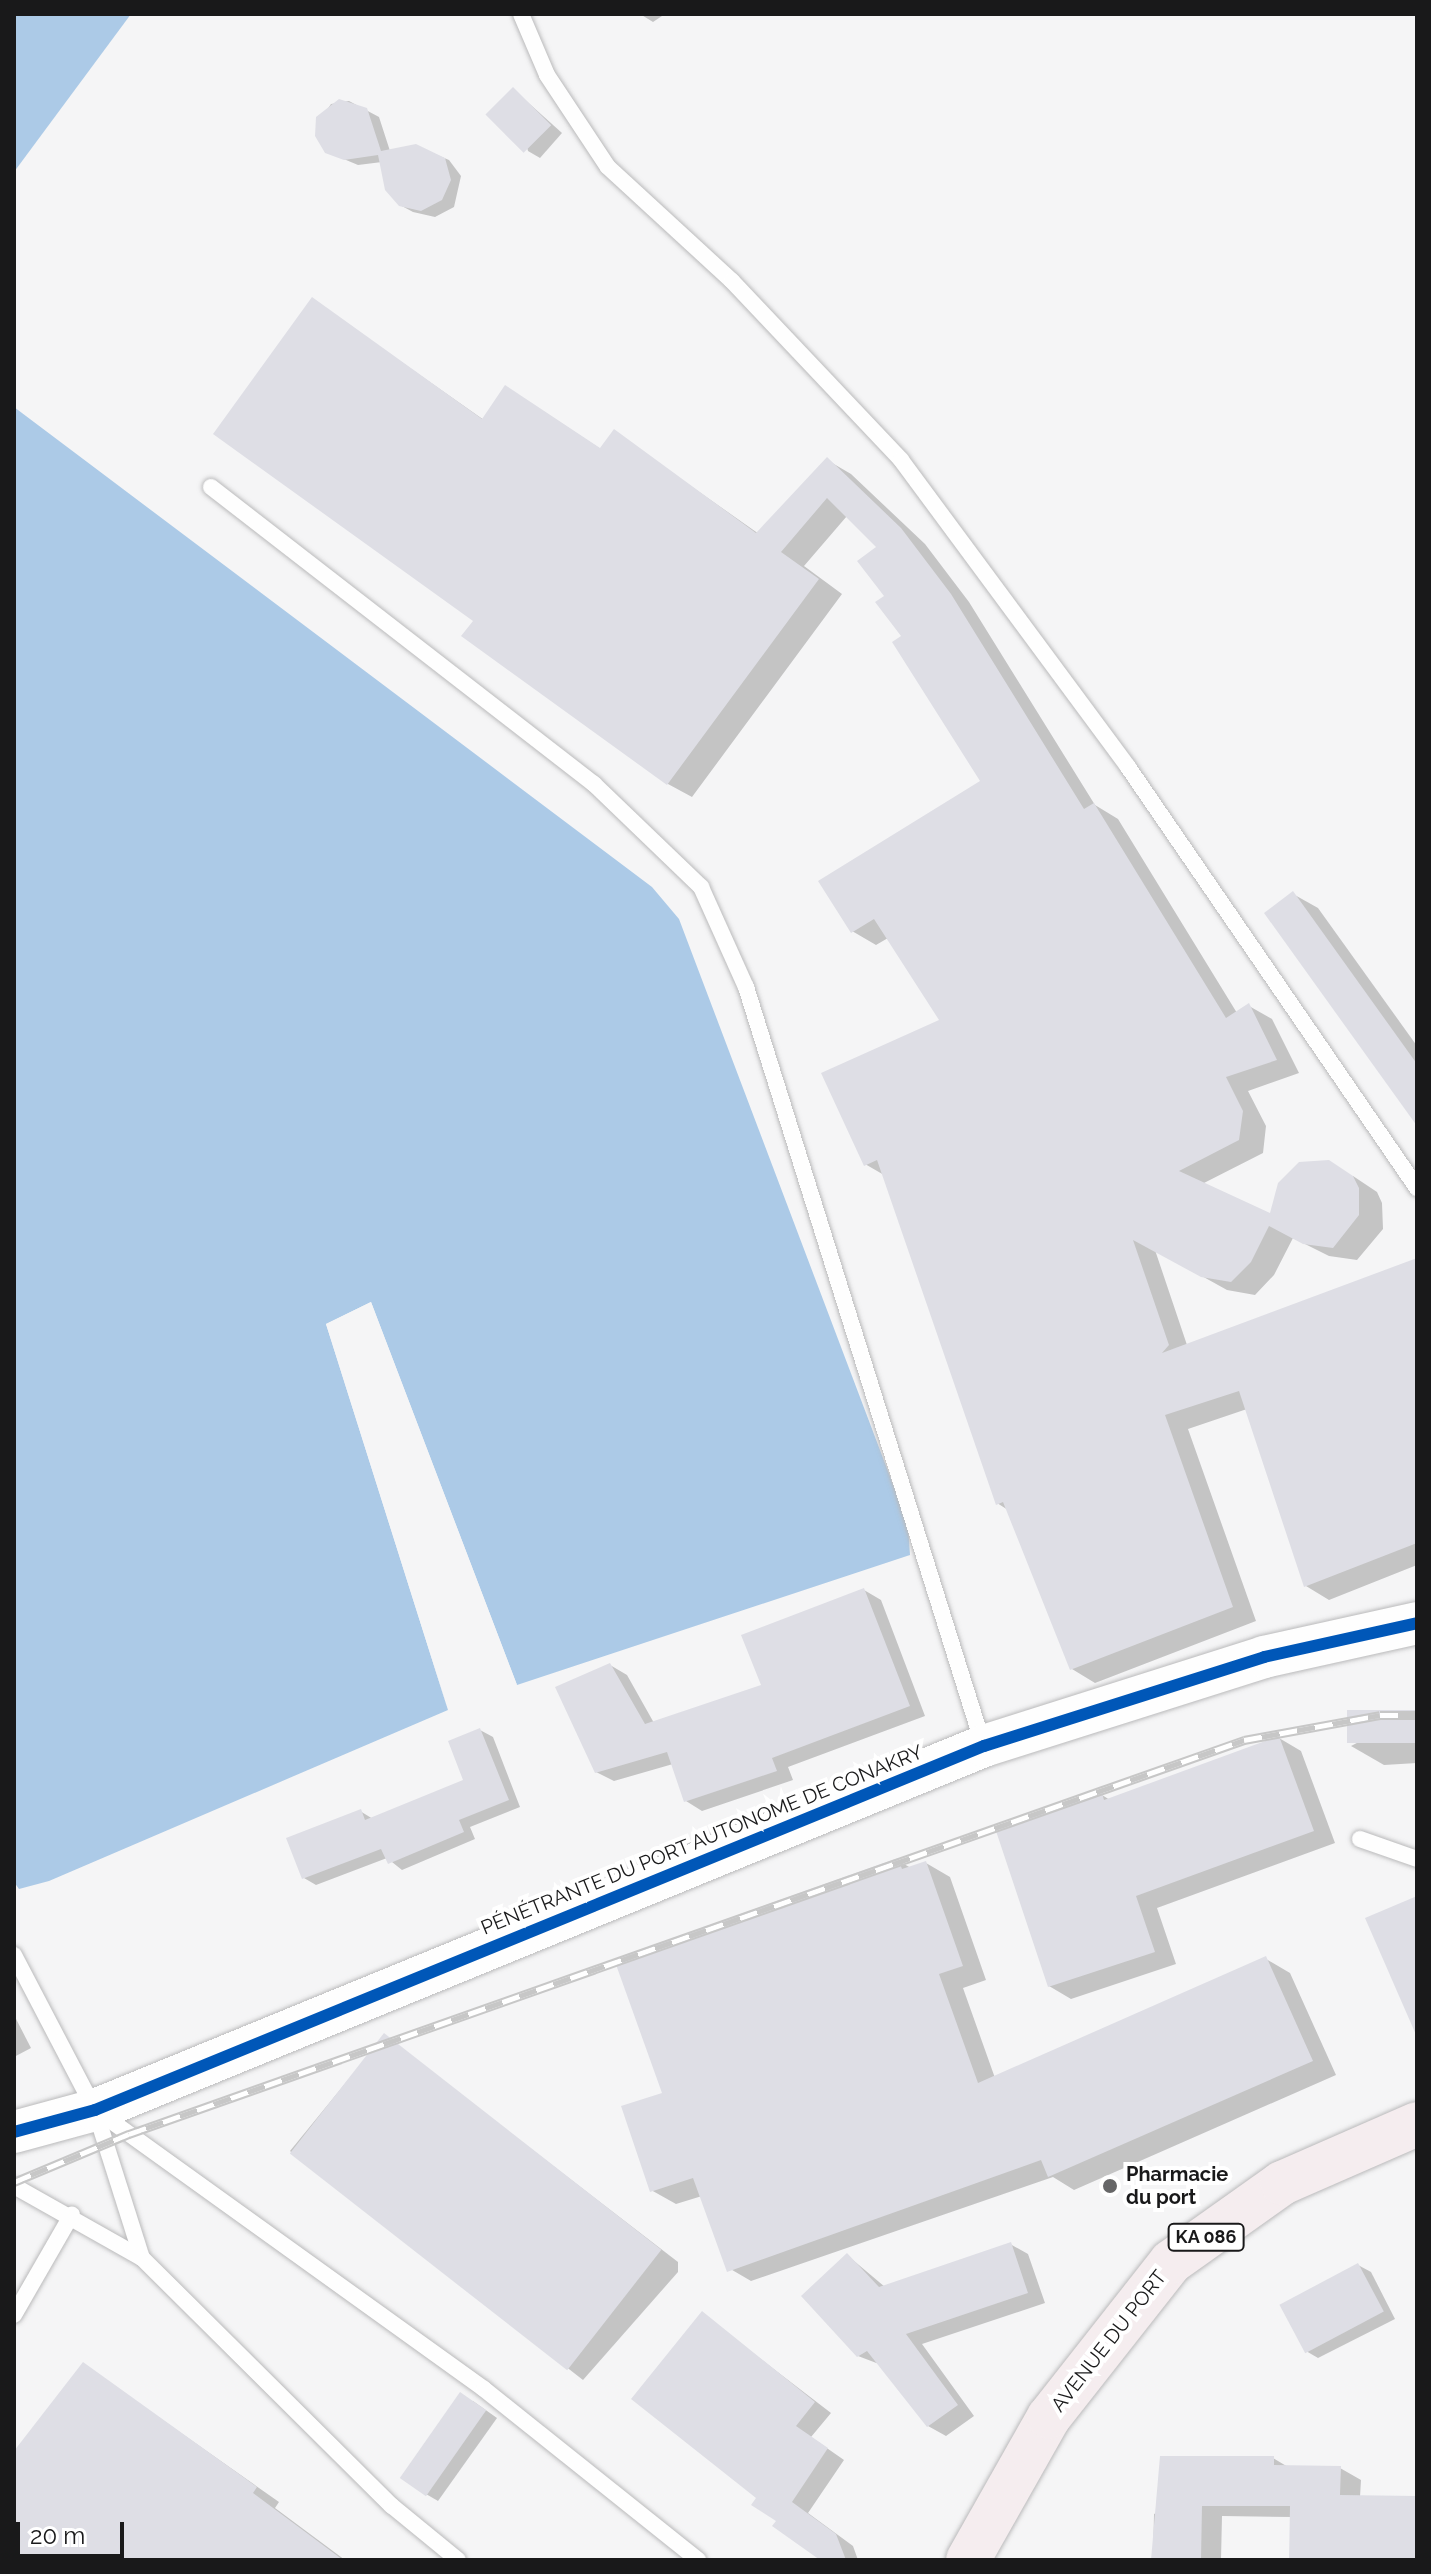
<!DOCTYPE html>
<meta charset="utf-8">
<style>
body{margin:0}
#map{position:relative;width:1431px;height:2574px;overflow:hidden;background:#f5f5f6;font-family:Raleway,sans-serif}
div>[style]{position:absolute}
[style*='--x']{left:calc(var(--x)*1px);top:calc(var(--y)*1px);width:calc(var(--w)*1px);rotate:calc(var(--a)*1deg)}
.water>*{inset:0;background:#accae7}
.pier>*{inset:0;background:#f5f5f6}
.shadow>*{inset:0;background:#0003}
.building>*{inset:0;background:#dedee5;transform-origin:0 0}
.roads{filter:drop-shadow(0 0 2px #bababb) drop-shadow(0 0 2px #bababb)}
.service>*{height:16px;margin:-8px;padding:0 8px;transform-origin:8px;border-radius:8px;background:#fefefe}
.tertiary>*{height:42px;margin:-21px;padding:0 21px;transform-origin:21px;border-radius:21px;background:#fefefe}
.primary>*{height:44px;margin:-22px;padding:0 22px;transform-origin:22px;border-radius:22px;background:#f5edef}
.rail>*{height:9px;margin-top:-4.5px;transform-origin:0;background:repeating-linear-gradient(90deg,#fff 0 18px,#c7c7c7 0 36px);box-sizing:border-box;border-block:2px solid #c7c7c7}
.cycleway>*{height:12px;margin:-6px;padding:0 6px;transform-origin:6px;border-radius:6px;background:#0057b8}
.dots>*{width:22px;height:22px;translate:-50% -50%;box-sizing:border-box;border:4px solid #fff;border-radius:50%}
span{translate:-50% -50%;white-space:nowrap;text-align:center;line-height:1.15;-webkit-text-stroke:8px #fff;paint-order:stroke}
.shield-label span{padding:2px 6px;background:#fff;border:2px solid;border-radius:6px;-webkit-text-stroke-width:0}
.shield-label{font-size:18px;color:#19191a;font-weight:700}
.street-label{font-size:20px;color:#19191a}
.poi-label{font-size:20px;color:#19191a;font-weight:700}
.left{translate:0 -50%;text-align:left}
.frame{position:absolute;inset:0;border:16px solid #19191a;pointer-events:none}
.scale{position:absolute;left:16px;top:2522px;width:108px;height:36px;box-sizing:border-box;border:4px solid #19191a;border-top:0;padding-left:10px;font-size:24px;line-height:28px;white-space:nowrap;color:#19191a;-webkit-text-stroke:6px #fff;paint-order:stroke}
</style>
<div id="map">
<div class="water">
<i style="clip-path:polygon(14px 14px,131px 14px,14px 172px)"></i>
<i style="clip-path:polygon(14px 407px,652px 887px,679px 919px,908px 1524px,910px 1555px,517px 1685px,371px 1302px,326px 1324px,448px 1710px,49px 1881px,19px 1889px,14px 1882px)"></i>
</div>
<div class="pier">
<i style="clip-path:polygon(371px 1302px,517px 1685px,506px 1674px,494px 1630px,369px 1307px,331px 1326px,448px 1710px,326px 1324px)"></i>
</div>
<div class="shadow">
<i style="clip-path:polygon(640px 14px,665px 14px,653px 22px)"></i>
<i style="clip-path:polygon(513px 89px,562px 133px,540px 158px,528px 151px)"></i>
<i style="clip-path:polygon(349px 101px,379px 117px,390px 151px,416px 146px,449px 160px,461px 176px,454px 207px,435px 217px,413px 212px,400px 205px,382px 162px,358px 165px,327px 152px,316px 126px,331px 104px)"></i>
<i style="clip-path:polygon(313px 300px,484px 420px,506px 387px,602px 450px,614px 432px,759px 534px,827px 460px,851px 474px,925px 544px,969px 602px,1095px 805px,1118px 819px,1237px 1013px,1249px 1006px,1272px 1019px,1299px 1073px,1248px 1091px,1266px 1126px,1263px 1153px,1202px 1184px,1271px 1216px,1353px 1176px,1377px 1192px,1382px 1203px,1383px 1229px,1357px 1260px,1329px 1256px,1293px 1238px,1274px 1275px,1255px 1295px,1227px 1290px,1155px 1250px,1187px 1345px,1417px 1260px,1417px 1565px,1329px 1600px,1306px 1586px,1247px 1409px,1188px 1429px,1256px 1621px,1095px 1683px,1072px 1669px,1008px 1510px,997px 1503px,884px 1175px,865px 1164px,941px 1020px,888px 938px,876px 945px,852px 931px,983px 781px,904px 637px,887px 596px,879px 547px,847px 516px,804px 566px,842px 594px,692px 797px,668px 784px,476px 620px)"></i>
<i style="clip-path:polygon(1293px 894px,1318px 908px,1417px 1046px,1417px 1123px)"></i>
<i style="clip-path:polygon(864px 1590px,881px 1600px,925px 1716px,788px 1767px,793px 1780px,702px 1811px,686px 1801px,673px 1764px,614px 1781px,596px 1772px,610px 1665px,627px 1675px,654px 1723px,763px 1686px)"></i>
<i style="clip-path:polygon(1417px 1712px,1417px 1763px,1384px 1765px,1351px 1746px)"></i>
<i style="clip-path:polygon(480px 1730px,493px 1737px,520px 1807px,470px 1827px,475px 1839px,402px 1870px,387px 1858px,316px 1885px,304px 1878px,360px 1811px,373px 1819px,466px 1781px)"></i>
<i style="clip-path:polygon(1279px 1738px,1301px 1751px,1335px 1843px,1157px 1908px,1176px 1964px,1071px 1999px,1049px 1986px,1102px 1795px,1110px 1800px)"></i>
<i style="clip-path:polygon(897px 1860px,911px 1868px,926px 1863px,950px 1877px,986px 1980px,963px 1988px,995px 2078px,1266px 1959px,1290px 1973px,1336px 2075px,1074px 2190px,1053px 2177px,751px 2281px,727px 2267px,702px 2196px,676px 2204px,651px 2190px,665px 2094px)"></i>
<i style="clip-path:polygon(14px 2015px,31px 2048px,14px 2057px)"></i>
<i style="clip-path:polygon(384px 2036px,678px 2262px,678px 2272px,583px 2380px,290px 2151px)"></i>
<i style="clip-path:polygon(1010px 2244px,1028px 2254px,1045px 2303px,922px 2344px,974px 2416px,946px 2436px,928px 2426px,879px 2364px,858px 2356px,847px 2255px,885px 2287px)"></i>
<i style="clip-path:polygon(1358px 2265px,1371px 2272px,1395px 2319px,1318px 2358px,1306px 2351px)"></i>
<i style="clip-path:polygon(702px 2314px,831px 2413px,811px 2437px,844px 2460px,808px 2513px,853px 2546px,858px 2560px,824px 2560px,759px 2498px)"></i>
<i style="clip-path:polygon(83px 2364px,279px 2502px,275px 2508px,345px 2560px,14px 2560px,14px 2454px)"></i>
<i style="clip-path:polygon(473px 2401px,497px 2418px,438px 2501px,426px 2494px)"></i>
<i style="clip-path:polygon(1273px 2458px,1288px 2467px,1340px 2468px,1361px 2480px,1360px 2497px,1417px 2498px,1417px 2560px,1291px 2560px,1292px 2517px,1222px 2516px,1221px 2560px,1153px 2560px,1154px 2514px)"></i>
</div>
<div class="building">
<i style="left:513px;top:87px;width:54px;height:39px;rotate:45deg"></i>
<i style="clip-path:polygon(339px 99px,367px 108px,381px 151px,416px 144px,445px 158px,451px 180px,442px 200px,421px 211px,399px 206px,385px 190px,378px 155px,344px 160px,325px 153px,315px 136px,316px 117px)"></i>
<i style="clip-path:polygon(312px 297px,482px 419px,505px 385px,600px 448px,614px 429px,756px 533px,827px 457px,901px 528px,951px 594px,1084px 809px,1094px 803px,1226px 1018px,1249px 1003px,1277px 1060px,1226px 1077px,1243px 1111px,1239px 1140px,1179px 1171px,1270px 1213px,1278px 1183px,1299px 1162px,1329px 1160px,1353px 1176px,1359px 1188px,1359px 1215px,1333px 1248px,1303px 1244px,1269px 1226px,1251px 1262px,1231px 1282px,1201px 1277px,1133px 1240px,1169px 1345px,1162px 1353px,1417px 1258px,1417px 1543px,1304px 1587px,1239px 1391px,1165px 1415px,1233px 1607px,1070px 1670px,1003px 1502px,996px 1505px,877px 1160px,864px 1166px,821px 1073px,939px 1020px,874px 919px,851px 933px,818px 881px,980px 781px,892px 642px,901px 636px,875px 602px,884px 596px,857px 561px,876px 547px,827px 498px,781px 552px,819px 579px,667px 785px,461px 636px,473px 621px,213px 434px)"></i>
<i style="clip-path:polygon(1293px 891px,1417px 1064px,1417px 1126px,1264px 913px)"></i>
<i style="clip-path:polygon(864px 1588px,910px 1706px,772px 1758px,777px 1771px,684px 1802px,667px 1752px,595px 1773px,555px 1687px,610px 1663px,645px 1724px,761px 1685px,741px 1635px)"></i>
<i style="left:1417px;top:1710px;width:33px;height:70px;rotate:90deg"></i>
<i style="clip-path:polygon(480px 1728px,509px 1800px,459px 1820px,464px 1832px,388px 1864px,381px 1849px,302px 1879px,286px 1838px,361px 1809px,365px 1820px,463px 1780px,448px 1741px)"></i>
<i style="clip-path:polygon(1279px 1736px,1314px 1831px,1136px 1896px,1155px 1952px,1048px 1987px,995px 1828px,1102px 1793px,1104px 1800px)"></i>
<i style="clip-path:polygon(898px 1858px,902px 1869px,926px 1861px,963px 1966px,939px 1974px,978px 2083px,1266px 1956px,1313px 2061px,1048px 2177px,1041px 2160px,727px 2272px,693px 2178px,650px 2192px,621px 2106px,662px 2093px,614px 1959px)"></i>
<i style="clip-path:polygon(1417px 1896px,1417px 2037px,1365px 1918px)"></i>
<i style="left:384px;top:2033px;width:352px;height:153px;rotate:38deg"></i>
<i style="clip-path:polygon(1011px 2242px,1028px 2293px,906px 2334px,958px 2405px,927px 2427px,867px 2351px,857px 2357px,801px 2296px,847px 2253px,879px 2287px)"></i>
<i style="left:1358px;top:2263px;width:55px;height:89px;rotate:62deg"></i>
<i style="clip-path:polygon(702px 2311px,815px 2402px,796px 2426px,828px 2448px,792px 2502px,836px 2534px,846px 2560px,820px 2560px,772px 2526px,776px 2521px,751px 2505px,756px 2498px,631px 2399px)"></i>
<i style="clip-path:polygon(83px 2362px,257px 2487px,253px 2493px,343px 2560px,14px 2560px,14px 2451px)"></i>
<i style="left:460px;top:2392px;width:32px;height:105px;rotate:35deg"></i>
<i style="clip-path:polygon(1160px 2456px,1274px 2456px,1274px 2465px,1341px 2466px,1340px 2495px,1417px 2496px,1417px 2560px,1289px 2560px,1290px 2506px,1202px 2506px,1201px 2560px,1151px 2560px)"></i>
</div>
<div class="roads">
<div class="service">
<i style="--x:521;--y:14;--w:66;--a:66.9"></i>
<i style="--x:547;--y:75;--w:110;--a:56.5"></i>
<i style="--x:608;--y:167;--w:168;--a:42.6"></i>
<i style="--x:732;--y:281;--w:246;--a:46.6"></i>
<i style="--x:901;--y:460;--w:382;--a:53.5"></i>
<i style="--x:1128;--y:767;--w:511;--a:55.53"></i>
<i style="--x:211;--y:487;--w:485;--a:37.8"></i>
<i style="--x:594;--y:784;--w:149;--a:43.9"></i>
<i style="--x:701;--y:887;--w:110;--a:65.8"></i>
<i style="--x:746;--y:987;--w:793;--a:72.62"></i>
<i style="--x:1360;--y:1839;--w:60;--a:19.3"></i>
<i style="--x:14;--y:1955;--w:175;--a:62.4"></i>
<i style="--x:95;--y:2110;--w:155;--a:72.4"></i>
<i style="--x:142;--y:2258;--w:352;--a:44.8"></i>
<i style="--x:392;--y:2506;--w:85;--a:39.3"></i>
<i style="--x:100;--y:2113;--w:473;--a:35.7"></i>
<i style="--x:484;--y:2389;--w:274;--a:38.6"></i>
<i style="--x:14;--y:2186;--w:147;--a:29.4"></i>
<i style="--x:14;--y:2315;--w:116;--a:-60.1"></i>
</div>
<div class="tertiary">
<i style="--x:14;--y:2132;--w:84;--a:-15.2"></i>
<i style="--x:95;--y:2110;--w:961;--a:-22.27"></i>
<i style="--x:984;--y:1746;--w:294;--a:-17.6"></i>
<i style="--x:1264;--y:1657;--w:157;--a:-12.5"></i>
</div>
<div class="primary">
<i style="--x:968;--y:2560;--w:164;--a:-60.5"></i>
<i style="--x:1049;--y:2417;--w:197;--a:-51.8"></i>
<i style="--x:1171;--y:2262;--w:136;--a:-35.4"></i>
<i style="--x:1282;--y:2183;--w:147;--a:-23.6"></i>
</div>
</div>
<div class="rail">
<i style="--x:14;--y:2182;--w:125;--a:-22.7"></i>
<i style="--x:129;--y:2134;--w:1183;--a:-19.46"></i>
<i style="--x:1244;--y:1740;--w:138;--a:-10.4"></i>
<i style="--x:1380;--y:1715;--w:37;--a:0"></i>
</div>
<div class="cycleway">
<i style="--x:14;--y:2132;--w:84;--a:-15.2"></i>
<i style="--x:95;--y:2110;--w:961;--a:-22.27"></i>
<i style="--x:984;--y:1746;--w:294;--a:-17.6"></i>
<i style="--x:1264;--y:1657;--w:157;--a:-12.5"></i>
</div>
<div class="dots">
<i style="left:1110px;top:2186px;background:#666667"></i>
</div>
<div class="shield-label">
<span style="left:1206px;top:2237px">KA 086</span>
</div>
<div class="street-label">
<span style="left:702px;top:1840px;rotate:-22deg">PÉNÉTRANTE DU PORT AUTONOME DE CONAKRY</span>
<span style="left:1109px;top:2341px;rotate:-52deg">AVENUE DU PORT</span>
</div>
<div class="poi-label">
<span class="left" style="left:1126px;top:2186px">Pharmacie<br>du port</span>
</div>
<div class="frame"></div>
<div class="scale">20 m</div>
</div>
